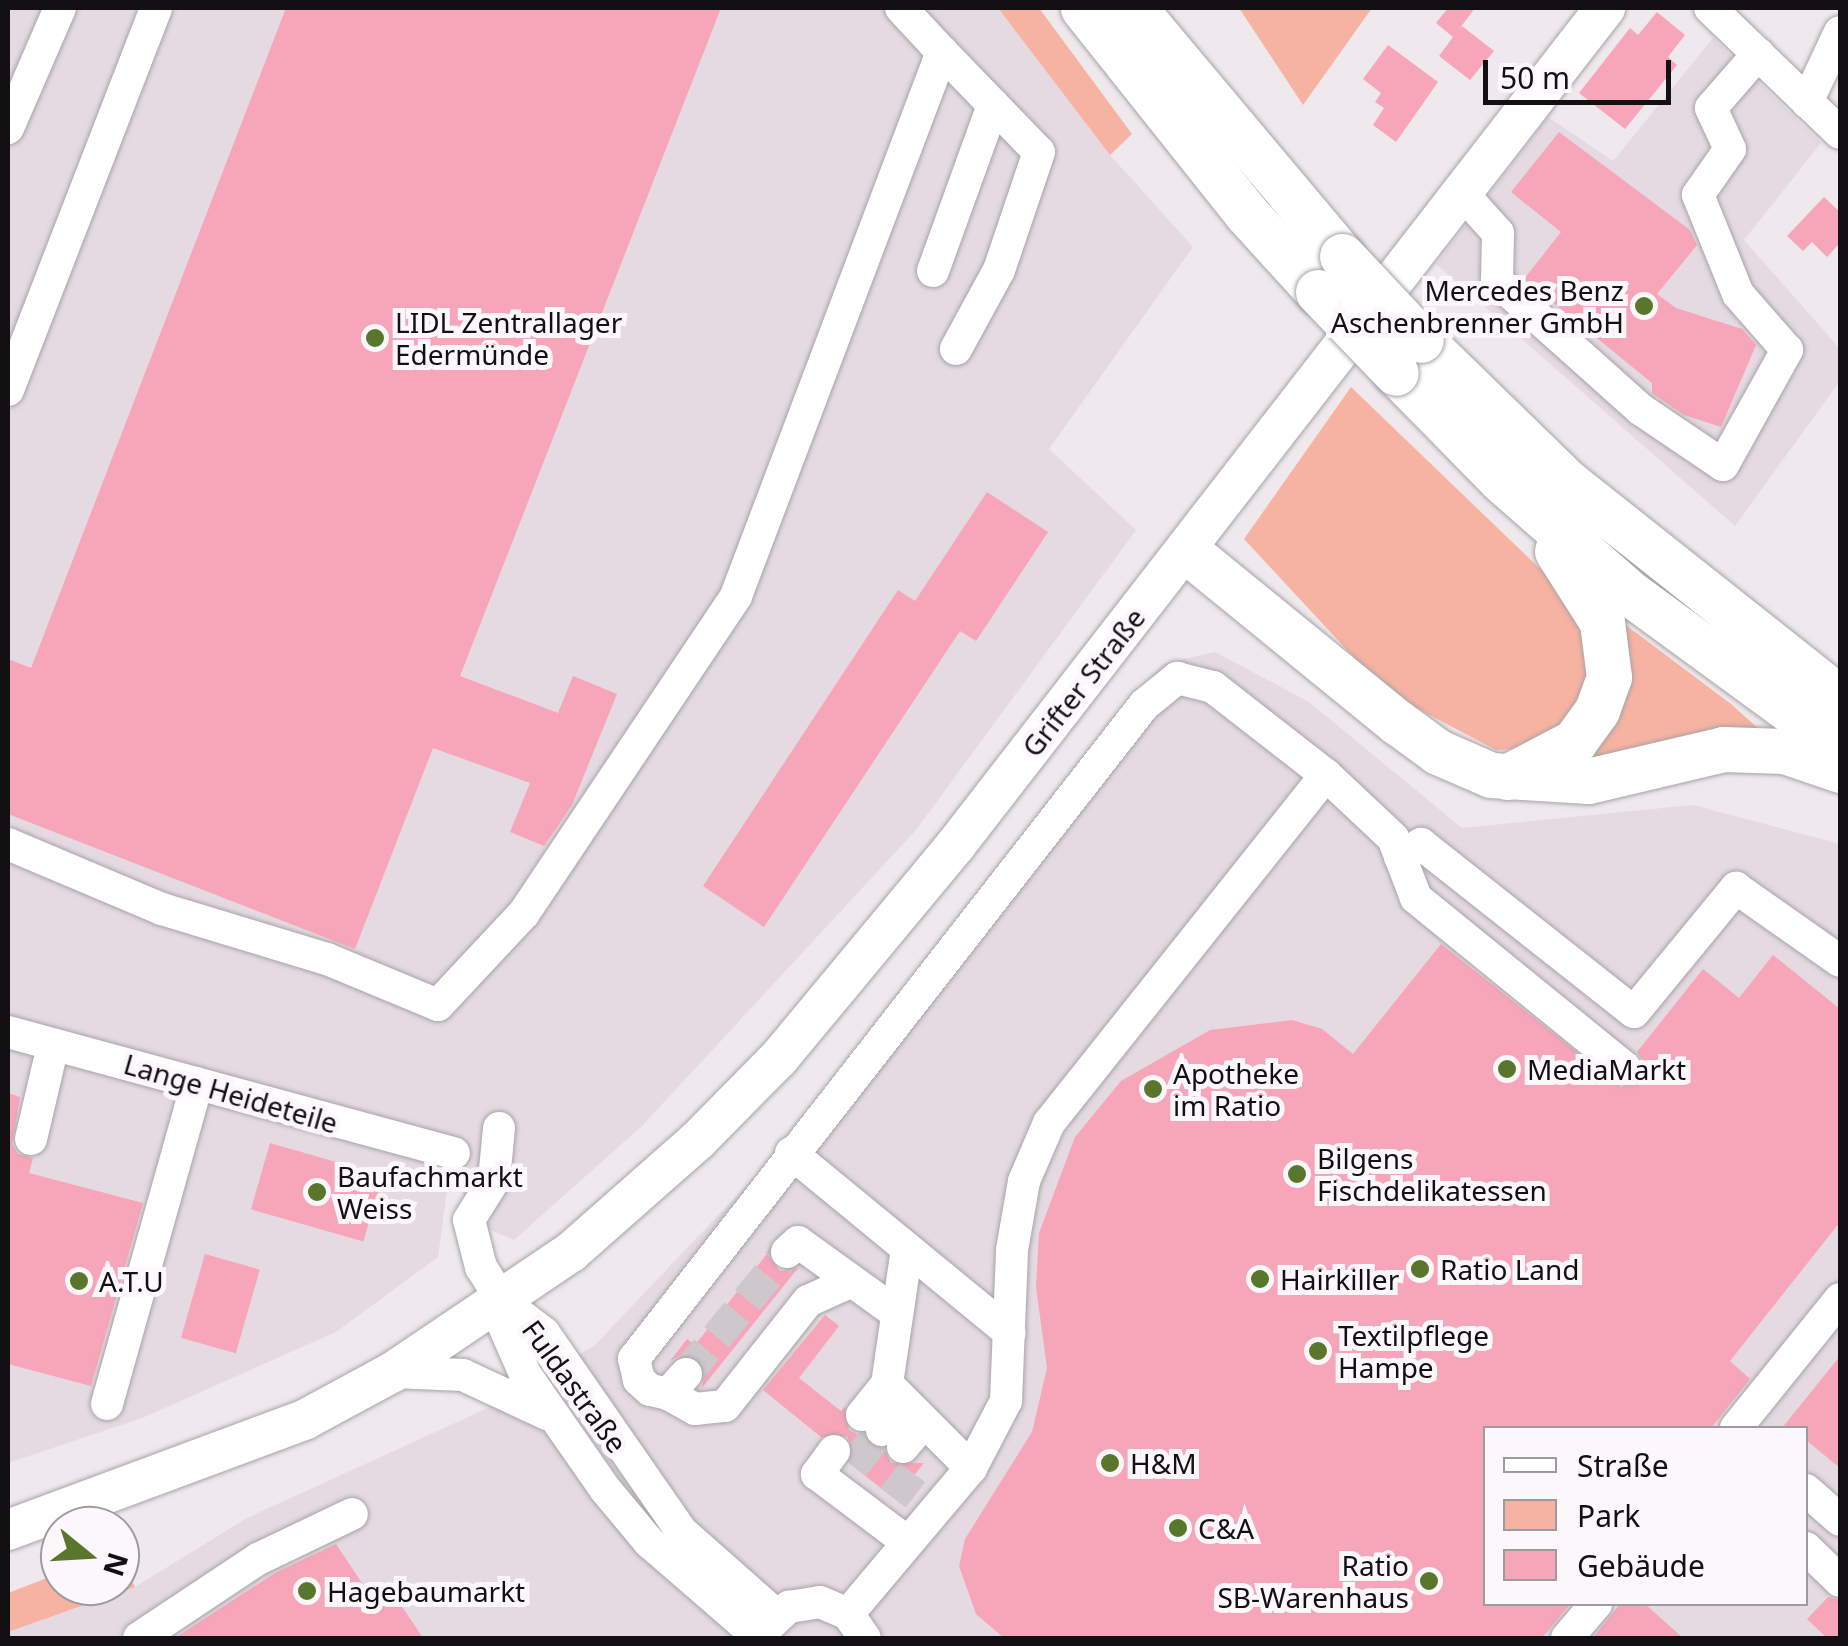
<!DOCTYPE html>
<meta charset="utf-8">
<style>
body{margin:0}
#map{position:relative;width:1848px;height:1646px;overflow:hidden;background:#efe9ed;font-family:"Noto Sans",sans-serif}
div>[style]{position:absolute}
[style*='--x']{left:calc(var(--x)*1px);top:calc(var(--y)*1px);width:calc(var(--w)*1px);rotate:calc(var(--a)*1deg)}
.built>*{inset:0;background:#e5d9e2}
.green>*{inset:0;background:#f7b3a1}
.building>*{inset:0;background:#f6a6b8;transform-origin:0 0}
.minor-tunnel>*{height:32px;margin-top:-16px;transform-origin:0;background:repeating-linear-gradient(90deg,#cec8cc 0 32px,transparent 0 48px)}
.roads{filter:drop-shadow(0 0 2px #a8a3a7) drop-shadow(0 0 2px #a8a3a7)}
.minor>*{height:32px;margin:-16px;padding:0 16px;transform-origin:16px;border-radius:16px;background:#fff}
.major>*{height:40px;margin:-20px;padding:0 20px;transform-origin:20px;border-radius:20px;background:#fff}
.highway>*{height:45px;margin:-22.5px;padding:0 22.5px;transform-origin:22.5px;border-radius:22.5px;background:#fff}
.bridges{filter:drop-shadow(0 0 2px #a8a3a7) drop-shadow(0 0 2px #a8a3a7)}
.highway-bridge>*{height:45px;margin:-22.5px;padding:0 22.5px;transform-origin:22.5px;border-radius:22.5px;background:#fff}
.dots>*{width:28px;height:28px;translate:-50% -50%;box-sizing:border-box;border:5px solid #fcf7fb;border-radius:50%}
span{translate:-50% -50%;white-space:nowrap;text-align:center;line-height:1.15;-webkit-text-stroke:10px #fcf7fb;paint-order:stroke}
.poi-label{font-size:28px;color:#121012}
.right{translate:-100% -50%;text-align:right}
.left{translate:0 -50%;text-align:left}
.street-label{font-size:28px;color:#121012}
.frame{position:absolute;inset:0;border:10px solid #121012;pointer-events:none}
.legend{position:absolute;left:1483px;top:1426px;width:325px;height:180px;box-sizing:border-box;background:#fcf7fb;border:2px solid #9e9b9e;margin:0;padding:12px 18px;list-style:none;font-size:30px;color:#121012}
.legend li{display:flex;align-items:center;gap:20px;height:50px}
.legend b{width:50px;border:2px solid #9e9b9e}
.north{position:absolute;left:40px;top:1506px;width:100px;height:100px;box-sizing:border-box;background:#fcf7fb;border:2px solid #9e9b9e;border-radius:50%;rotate:108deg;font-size:28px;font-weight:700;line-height:40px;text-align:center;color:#121012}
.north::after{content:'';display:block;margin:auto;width:35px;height:45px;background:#58762c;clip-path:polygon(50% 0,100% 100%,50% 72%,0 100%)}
.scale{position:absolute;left:1483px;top:60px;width:188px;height:45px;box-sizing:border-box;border:5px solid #121012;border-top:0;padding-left:12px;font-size:30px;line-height:35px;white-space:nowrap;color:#121012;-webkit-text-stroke:8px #fcf7fb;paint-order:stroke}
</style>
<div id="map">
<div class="built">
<i style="clip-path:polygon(8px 8px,998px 8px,1110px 155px,1193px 247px,1049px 449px,1136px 530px,916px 830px,642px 1126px,514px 1240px,479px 1225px,450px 1168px,438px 1257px,336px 1332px,142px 1418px,8px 1463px)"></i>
<i style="clip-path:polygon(1713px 38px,1821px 143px,1744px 240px,1840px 349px,1840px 381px,1735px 526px,1436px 264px,1548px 117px,1613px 161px)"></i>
<i style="clip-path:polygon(evenodd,1215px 652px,1309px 702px,1462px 828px,1693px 805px,1840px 844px,1840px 1638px,8px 1638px,8px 1632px,135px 1587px,247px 1518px,490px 1407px,595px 1345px,781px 1149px,1162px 664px,1215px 652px,1486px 1428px,1806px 1428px,1806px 1604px,1486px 1604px,1486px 1428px)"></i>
</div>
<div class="green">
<i style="clip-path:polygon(998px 8px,1039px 8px,1132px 134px,1110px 155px)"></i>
<i style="clip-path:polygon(1239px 8px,1372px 8px,1303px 105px)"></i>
<i style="clip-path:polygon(1351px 387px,1561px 589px,1590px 633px,1593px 683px,1570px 725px,1533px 748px,1496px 750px,1386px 692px,1244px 539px)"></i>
<i style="clip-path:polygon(1607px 611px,1731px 704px,1769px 738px,1570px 773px)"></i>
<i style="clip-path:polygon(121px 1559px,135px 1587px,8px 1632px,8px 1593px,60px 1573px,60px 1586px,120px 1586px)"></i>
</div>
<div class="building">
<i style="clip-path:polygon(286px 8px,721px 8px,460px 676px,558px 713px,573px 676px,617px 694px,572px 805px,544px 846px,510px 832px,530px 783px,433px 748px,355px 949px,8px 814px,8px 659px,31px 668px)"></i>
<i style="clip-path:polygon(1448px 8px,1475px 8px,1457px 32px,1462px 26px,1494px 51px,1470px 80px,1439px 56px,1453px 37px,1436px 23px)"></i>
<i style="clip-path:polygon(1657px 12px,1685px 35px,1668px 57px,1677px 65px,1625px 129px,1579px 93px,1630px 28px,1638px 35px)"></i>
<i style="clip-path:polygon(1388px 45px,1438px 82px,1396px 142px,1373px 125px,1384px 108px,1375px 102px,1381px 93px,1363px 79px)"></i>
<i style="clip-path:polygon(1559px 132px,1690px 230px,1697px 245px,1657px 294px,1676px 308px,1742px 329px,1756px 345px,1721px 427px,1684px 415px,1652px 393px,1652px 383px,1524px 279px,1561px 232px,1511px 192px)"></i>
<i style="clip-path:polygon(1824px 197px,1840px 212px,1840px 243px,1827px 257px,1812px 242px,1803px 251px,1787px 236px)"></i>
<i style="clip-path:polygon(987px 492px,1048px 532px,976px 641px,960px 631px,764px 927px,703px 886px,898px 590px,915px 601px)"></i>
<i style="clip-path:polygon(1441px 944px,1621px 1087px,1641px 1080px,1644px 1062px,1637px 1052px,1703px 969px,1739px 998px,1773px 955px,1840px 1009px,1840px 1222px,1730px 1361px,1750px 1379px,1711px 1428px,1486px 1428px,1486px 1604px,1570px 1604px,1542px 1638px,1004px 1638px,976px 1614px,959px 1566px,965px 1539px,1032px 1432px,1047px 1368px,1036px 1287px,1039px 1233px,1075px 1137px,1121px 1081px,1210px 1030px,1292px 1020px,1322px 1029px,1353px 1054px)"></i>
<i style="clip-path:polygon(8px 1093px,20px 1097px,12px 1144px,18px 1154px,33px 1158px,29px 1173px,143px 1203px,91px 1386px,8px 1364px)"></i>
<i style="left:270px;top:1143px;width:117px;height:69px;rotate:16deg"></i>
<i style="left:205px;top:1254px;width:57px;height:87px;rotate:16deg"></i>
<i style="clip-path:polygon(767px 1254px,780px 1271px,798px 1268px,702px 1388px,705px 1369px,699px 1359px,681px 1355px,670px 1361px,687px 1339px,695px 1345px)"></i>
<i style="clip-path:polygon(825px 1315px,839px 1326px,799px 1378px,841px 1411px,845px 1406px,849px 1430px,884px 1449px,891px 1463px,924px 1463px,895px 1499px,850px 1464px,854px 1452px,847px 1436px,821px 1437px,763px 1390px)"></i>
<i style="clip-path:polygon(1840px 1356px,1840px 1468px,1806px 1440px,1806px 1428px,1782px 1428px)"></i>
<i style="clip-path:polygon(336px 1544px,372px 1598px,389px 1587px,423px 1638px,175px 1638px,275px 1573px)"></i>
<i style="clip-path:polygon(1828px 1597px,1840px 1600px,1840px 1638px,1827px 1638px,1807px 1619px)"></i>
<i style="clip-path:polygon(1620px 1604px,1645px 1604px,1683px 1638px,1593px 1638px)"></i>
</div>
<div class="minor-tunnel">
<i style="--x:686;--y:1374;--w:158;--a:-50.4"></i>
<i style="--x:853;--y:1466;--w:46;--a:-51.1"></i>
<i style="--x:893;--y:1498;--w:46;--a:-52.9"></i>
</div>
<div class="roads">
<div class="minor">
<i style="--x:1710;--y:8;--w:180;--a:43.9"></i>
<i style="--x:942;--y:52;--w:139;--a:45.9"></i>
<i style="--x:1039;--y:152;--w:125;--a:108.7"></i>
<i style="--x:999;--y:270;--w:90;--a:118.6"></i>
<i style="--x:1807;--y:102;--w:77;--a:-64.8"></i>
<i style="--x:8;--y:128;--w:131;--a:-66.6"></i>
<i style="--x:1462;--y:193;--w:54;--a:48"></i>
<i style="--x:1498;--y:233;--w:48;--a:91.2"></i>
<i style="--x:1497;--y:281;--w:192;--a:41.8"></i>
<i style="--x:1640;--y:409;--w:100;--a:34"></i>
<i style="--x:1723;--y:465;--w:132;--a:-60.9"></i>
<i style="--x:1787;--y:350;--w:74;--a:-131.2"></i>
<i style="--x:1738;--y:294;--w:107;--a:-112"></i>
<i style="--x:1698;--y:195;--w:56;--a:-55.2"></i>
<i style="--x:1730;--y:149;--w:45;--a:-114.9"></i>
<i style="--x:1711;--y:108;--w:72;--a:-49"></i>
<i style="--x:933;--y:271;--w:177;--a:-70.1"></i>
<i style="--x:8;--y:390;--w:410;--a:-68.8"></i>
<i style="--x:8;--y:844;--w:167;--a:22.9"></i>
<i style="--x:162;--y:909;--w:172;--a:16.9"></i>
<i style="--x:327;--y:959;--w:120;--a:22.5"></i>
<i style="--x:438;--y:1005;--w:126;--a:-46.9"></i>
<i style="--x:524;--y:913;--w:381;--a:-56.2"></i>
<i style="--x:736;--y:596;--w:582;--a:-69.26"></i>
<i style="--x:942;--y:52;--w:60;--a:-133"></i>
<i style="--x:1400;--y:857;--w:25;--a:-32"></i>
<i style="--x:1421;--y:844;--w:271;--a:38.3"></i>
<i style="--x:1634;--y:1012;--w:161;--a:-50.6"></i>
<i style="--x:1736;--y:888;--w:127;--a:35.1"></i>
<i style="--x:8;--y:1032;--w:462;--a:15.2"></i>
<i style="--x:499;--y:1128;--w:52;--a:95.5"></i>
<i style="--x:494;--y:1180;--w:47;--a:122"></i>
<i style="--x:469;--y:1220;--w:49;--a:75.7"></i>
<i style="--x:481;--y:1267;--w:40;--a:58"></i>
<i style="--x:502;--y:1301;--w:53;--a:37.3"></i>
<i style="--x:544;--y:1333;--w:241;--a:55.3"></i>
<i style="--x:681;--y:1531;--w:127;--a:41.5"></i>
<i style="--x:31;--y:1139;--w:97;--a:-76.8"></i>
<i style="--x:791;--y:1153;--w:283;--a:39.4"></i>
<i style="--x:787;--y:1252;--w:15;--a:-42"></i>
<i style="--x:798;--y:1242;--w:120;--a:35.8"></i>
<i style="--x:502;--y:1301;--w:25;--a:85"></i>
<i style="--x:504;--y:1326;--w:52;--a:66.4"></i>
<i style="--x:525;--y:1374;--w:140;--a:55.2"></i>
<i style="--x:605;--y:1489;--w:69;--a:50.3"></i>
<i style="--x:649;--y:1542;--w:147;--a:40.9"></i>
<i style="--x:393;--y:1372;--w:70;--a:2.5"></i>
<i style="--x:463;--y:1375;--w:93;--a:24.9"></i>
<i style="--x:686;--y:1374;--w:27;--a:132"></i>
<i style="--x:668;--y:1394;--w:18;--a:-167"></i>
<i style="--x:650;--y:1390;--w:15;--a:-138"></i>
<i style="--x:639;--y:1380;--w:22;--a:-103"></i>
<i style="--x:634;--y:1359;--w:829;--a:-52.05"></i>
<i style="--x:1144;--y:705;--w:43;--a:-39.3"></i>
<i style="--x:1177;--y:678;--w:37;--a:14"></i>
<i style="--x:1213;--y:687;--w:143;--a:37.9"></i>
<i style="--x:1326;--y:775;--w:92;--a:43.2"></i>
<i style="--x:1393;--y:838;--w:64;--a:69"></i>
<i style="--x:1416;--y:898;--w:269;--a:39.1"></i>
<i style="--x:887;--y:1384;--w:119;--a:45"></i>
<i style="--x:668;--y:1394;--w:31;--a:29"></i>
<i style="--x:695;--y:1409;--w:30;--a:-6"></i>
<i style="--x:725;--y:1406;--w:134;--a:-51.7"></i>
<i style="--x:808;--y:1301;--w:48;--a:-24.4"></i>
<i style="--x:107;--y:1404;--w:333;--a:-74.3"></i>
<i style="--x:862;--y:1415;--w:40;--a:-51"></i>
<i style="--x:887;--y:1384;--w:137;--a:-81.6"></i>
<i style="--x:1736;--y:1428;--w:166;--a:-51.1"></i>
<i style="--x:882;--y:1430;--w:36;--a:-51"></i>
<i style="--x:903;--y:1447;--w:33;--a:-50"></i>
<i style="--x:834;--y:1451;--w:29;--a:126"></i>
<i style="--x:817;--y:1474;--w:111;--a:37"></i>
<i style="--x:1806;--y:1490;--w:45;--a:41.4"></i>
<i style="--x:1806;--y:1548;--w:47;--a:44.1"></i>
<i style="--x:848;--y:1614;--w:191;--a:-49.9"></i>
<i style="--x:971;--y:1468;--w:76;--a:-62.4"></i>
<i style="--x:1006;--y:1401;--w:151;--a:-87.7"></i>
<i style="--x:1012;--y:1250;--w:70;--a:-80.1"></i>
<i style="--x:1024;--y:1181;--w:63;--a:-66.7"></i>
<i style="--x:1049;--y:1123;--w:445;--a:-51.5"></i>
<i style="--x:765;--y:1629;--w:33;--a:-43"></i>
<i style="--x:789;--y:1607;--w:31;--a:-9"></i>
<i style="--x:820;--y:1602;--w:30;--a:23"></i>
<i style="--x:848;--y:1614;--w:29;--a:55"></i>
<i style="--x:139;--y:1638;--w:143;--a:-33.6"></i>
<i style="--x:258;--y:1559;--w:104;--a:-25.6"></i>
<i style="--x:1567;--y:1638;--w:45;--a:-49.5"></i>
</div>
<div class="major">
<i style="--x:8;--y:1530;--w:318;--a:-20.4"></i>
<i style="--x:306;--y:1419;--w:99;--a:-28.4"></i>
<i style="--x:393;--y:1372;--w:215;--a:-34"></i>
<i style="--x:571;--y:1252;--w:169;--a:-41.4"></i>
<i style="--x:698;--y:1140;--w:115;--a:-45.4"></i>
<i style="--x:779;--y:1058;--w:276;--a:-50.3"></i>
<i style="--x:955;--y:846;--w:1061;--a:-52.2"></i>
</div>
<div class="highway">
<i style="--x:1083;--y:8;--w:262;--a:51.5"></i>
<i style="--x:1246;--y:213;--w:107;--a:47.7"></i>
<i style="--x:1134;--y:8;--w:324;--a:50"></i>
<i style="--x:1421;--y:340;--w:204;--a:44.2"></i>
<i style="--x:1567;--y:482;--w:348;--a:38.4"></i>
<i style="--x:1396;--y:373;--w:148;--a:45.5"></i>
<i style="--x:1500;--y:479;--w:174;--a:41.3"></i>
<i style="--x:1631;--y:594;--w:259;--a:36.2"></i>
<i style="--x:1187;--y:551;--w:271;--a:39.2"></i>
<i style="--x:1397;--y:722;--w:51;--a:36.2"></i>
<i style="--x:1438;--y:752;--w:58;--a:23.5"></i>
<i style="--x:1491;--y:775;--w:97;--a:3.5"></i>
<i style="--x:1588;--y:781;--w:139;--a:-13.3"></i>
<i style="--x:1723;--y:749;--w:61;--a:1.9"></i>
<i style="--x:1784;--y:751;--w:59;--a:18.7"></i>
<i style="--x:1507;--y:777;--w:76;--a:-27.6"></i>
<i style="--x:1574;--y:742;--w:39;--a:-54"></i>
<i style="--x:1597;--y:710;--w:35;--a:-70"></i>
<i style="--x:1609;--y:677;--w:55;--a:-97.3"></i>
<i style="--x:1602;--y:622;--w:84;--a:-122.4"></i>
</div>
</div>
<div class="bridges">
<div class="highway-bridge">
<i style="--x:1342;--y:256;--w:115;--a:46.8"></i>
<i style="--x:1318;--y:292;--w:112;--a:46.1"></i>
</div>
</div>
<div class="dots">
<i style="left:1644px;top:306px;background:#58762c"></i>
<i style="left:375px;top:338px;background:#58762c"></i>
<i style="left:1507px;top:1069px;background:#58762c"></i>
<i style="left:1153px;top:1089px;background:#58762c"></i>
<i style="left:1297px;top:1174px;background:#58762c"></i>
<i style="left:317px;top:1192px;background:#58762c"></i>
<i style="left:1420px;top:1269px;background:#58762c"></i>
<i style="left:1260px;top:1279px;background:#58762c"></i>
<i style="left:79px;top:1281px;background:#58762c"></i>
<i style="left:1318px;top:1351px;background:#58762c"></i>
<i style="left:1110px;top:1463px;background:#58762c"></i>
<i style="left:1178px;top:1528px;background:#58762c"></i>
<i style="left:1429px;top:1581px;background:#58762c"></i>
<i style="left:307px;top:1591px;background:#58762c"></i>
</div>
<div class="poi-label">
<span class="right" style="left:1624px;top:306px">Mercedes Benz<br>Aschenbrenner GmbH</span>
<span class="left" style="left:395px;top:338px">LIDL Zentrallager<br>Edermünde</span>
<span class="left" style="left:1527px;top:1069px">MediaMarkt</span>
<span class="left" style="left:1173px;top:1089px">Apotheke<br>im Ratio</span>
<span class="left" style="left:1317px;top:1174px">Bilgens<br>Fischdelikatessen</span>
<span class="left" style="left:337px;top:1192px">Baufachmarkt<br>Weiss</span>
<span class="left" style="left:1440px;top:1269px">Ratio Land</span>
<span class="left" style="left:1280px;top:1279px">Hairkiller</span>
<span class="left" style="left:99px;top:1281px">A.T.U</span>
<span class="left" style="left:1338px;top:1351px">Textilpflege<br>Hampe</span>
<span class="left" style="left:1130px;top:1463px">H&amp;M</span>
<span class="left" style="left:1198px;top:1528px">C&amp;A</span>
<span class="right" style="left:1409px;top:1581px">Ratio<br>SB-Warenhaus</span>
<span class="left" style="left:327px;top:1591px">Hagebaumarkt</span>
</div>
<div class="street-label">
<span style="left:1083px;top:682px;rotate:-52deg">Grifter Straße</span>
<span style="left:231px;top:1093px;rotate:16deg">Lange Heideteile</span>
<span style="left:575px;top:1386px;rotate:54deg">Fuldastraße</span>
</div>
<div class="frame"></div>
<ul class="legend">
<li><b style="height:12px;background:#fff"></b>Straße</li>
<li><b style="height:28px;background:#f7b3a1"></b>Park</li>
<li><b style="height:28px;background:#f6a6b8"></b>Gebäude</li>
</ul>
<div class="north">N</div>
<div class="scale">50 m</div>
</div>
